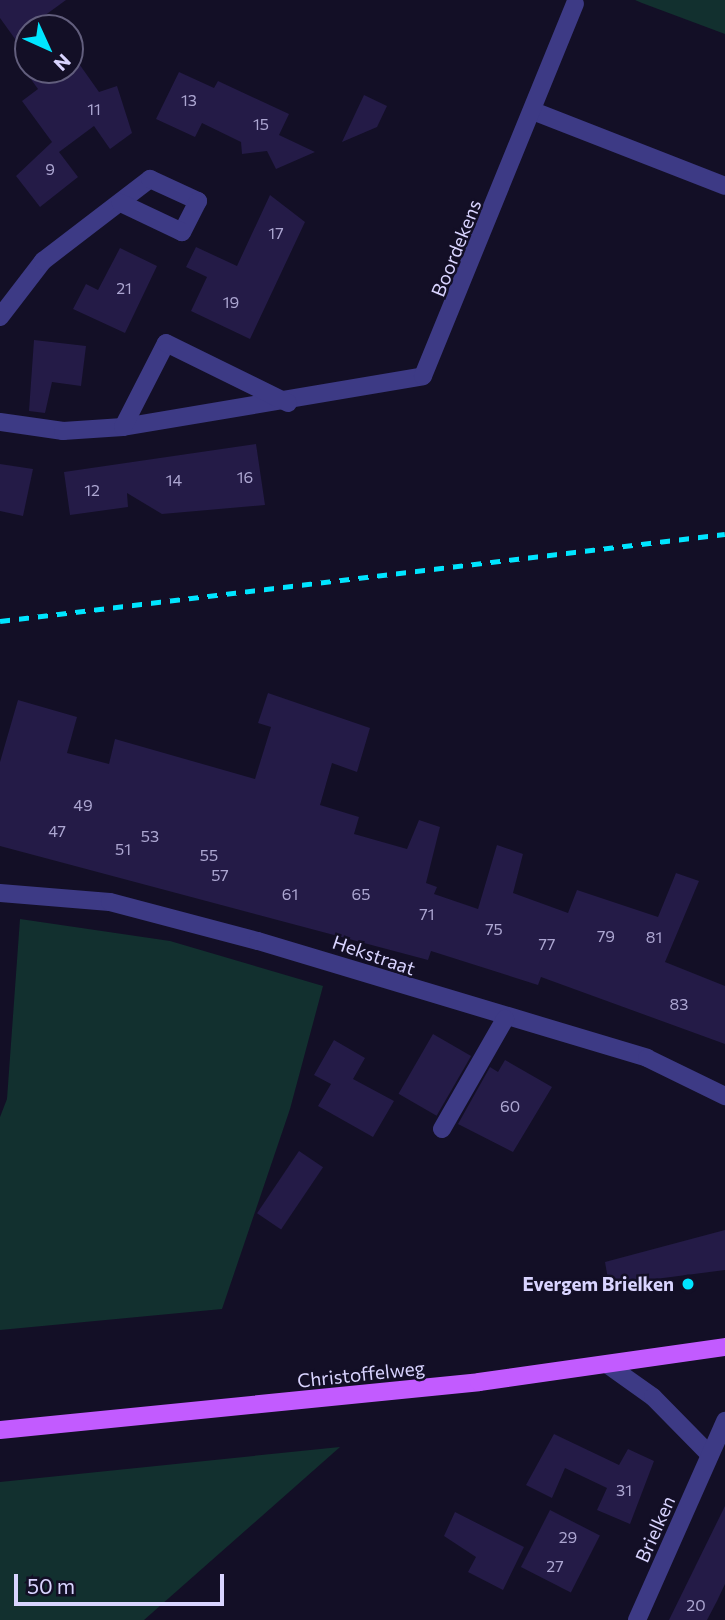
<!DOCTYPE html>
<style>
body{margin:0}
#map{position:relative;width:725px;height:1620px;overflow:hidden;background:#130f26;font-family:Commissioner,sans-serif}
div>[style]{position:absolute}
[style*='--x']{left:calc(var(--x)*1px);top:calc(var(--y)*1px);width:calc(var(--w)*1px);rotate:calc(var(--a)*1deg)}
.green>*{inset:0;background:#12302f}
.building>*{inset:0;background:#241b47;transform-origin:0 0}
.minor>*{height:18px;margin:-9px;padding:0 9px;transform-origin:9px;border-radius:9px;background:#3d3a85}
.major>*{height:18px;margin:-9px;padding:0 9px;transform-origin:9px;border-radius:9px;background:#c25bff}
.rail>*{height:5px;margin-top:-2.5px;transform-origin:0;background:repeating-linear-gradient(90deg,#00e5ff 0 10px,transparent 0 19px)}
.dots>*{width:19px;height:19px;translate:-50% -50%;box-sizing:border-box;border:4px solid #130f26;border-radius:50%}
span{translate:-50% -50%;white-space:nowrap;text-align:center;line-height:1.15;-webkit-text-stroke:5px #130f26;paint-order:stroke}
.number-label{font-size:16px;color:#aca6d1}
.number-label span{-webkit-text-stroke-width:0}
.street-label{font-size:19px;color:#d9d4ff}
.poi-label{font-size:19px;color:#d9d4ff;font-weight:700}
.right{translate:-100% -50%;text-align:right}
.north{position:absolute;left:14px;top:14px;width:70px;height:70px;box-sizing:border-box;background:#130f26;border:2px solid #625e7d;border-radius:50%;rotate:135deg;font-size:19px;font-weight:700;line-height:28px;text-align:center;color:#d9d4ff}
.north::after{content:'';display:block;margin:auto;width:24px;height:32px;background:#00e5ff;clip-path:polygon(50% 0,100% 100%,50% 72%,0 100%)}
.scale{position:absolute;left:14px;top:1574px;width:210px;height:32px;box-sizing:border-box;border:4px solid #d9d4ff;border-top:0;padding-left:9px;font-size:21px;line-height:24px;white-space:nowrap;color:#d9d4ff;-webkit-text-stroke:5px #130f26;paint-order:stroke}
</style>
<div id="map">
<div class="green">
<i style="clip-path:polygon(635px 0,725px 0,725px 34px,642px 3px)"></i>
<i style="clip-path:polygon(20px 919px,170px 941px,323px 986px,290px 1109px,222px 1309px,0 1330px,0 1117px,7px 1099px)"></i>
<i style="clip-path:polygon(340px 1447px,144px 1620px,0 1620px,0 1482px)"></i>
</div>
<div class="building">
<i style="clip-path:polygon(0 0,66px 0,44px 16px,53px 28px,28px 28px,28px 57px,0 18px)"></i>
<i style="clip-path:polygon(70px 51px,99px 92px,117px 86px,132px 133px,110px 149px,94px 126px,59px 152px,78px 177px,40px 207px,16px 176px,52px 142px,22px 101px,38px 89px,25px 71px,70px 70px)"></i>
<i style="clip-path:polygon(179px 72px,214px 88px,218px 81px,289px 114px,279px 135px,315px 152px,276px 169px,267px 151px,242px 154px,241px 142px,202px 123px,195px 137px,156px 119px)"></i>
<i style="clip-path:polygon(364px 95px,387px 106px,377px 127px,342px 142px)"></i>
<i style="clip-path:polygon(270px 195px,305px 222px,250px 339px,191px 311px,207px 277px,186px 267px,196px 247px,237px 266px)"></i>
<i style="clip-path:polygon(120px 248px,157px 266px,125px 333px,73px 309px,86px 284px,98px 290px)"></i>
<i style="clip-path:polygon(34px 340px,86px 346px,81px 386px,52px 382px,45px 413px,29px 411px)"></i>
<i style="clip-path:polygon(256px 444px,265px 505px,162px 514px,127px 493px,128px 507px,70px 515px,64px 472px)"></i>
<i style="clip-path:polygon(0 464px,33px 469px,23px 516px,0 511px)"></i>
<i style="clip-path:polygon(268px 693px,370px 728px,357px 772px,332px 763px,320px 805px,359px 817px,354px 834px,407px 849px,419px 820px,440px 827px,426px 883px,437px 887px,434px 894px,478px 909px,497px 845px,523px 854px,513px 893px,568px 913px,577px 890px,658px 917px,676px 873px,699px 881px,665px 962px,725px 986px,725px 1044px,541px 977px,538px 985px,431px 951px,428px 960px,0 846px,0 762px,18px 700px,77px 717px,67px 753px,109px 764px,115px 739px,255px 779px,271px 727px,258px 723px)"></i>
<i style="left:433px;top:1034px;width:44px;height:69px;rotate:30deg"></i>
<i style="clip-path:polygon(334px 1040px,365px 1058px,353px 1079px,394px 1101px,373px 1137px,318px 1106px,331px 1084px,314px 1075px)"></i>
<i style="clip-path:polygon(505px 1060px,552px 1087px,513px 1152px,458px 1124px,490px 1067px,498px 1072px)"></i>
<i style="left:299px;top:1151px;width:29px;height:75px;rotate:34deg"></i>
<i style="clip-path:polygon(725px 1230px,725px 1270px,609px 1285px,605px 1262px)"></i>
<i style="clip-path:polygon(554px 1434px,619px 1465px,628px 1449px,654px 1461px,630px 1524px,597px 1510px,607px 1488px,565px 1468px,552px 1498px,526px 1485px)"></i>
<i style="clip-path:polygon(725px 1506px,725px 1584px,717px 1601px,707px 1620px,669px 1620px)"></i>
<i style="left:550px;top:1510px;width:56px;height:64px;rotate:27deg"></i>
<i style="clip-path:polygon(455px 1512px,524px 1547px,503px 1590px,468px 1572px,476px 1557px,444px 1536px)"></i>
</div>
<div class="minor">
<i style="--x:533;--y:111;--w:206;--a:21.3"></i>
<i style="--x:0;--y:317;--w:71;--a:-52.5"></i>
<i style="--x:43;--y:261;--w:135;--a:-37.5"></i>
<i style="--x:150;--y:179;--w:53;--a:24.6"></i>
<i style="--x:198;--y:201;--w:35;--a:117"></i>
<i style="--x:182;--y:232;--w:68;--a:-154.6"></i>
<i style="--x:0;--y:422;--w:64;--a:8.1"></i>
<i style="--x:63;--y:431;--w:60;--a:-3.8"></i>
<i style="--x:123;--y:427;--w:304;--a:-9.6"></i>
<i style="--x:423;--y:376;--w:402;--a:-67.8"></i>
<i style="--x:123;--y:427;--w:94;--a:-62.9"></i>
<i style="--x:166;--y:343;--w:136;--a:26.2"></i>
<i style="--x:0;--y:893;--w:110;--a:4.7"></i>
<i style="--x:110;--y:902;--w:153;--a:14.8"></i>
<i style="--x:258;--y:941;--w:406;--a:16.7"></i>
<i style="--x:647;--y:1058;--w:87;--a:26"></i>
<i style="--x:442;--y:1129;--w:127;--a:-60.2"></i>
<i style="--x:608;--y:1365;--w:55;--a:35.4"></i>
<i style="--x:653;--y:1397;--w:81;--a:45.5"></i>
<i style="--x:637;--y:1620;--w:218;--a:-66.1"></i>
</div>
<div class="major">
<i style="--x:0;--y:1430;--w:481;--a:-5.7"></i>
<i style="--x:479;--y:1382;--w:248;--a:-8.1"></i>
</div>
<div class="rail">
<i style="--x:0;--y:621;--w:730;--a:-6.84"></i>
</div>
<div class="dots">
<i style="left:688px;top:1284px;background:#00e5ff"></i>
</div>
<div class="number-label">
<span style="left:189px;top:100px">13</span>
<span style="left:94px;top:109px">11</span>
<span style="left:261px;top:124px">15</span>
<span style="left:50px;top:169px">9</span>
<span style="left:276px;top:233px">17</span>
<span style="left:124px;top:288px">21</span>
<span style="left:231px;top:302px">19</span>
<span style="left:245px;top:477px">16</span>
<span style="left:174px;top:480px">14</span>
<span style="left:92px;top:490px">12</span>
<span style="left:83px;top:805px">49</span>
<span style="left:57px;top:831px">47</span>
<span style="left:150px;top:836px">53</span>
<span style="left:123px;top:849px">51</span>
<span style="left:209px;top:855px">55</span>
<span style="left:220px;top:875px">57</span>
<span style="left:290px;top:894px">61</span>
<span style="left:361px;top:894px">65</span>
<span style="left:427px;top:914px">71</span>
<span style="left:494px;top:929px">75</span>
<span style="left:606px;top:936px">79</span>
<span style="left:654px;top:937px">81</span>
<span style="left:547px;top:944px">77</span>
<span style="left:679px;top:1004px">83</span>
<span style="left:510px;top:1106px">60</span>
<span style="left:624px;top:1490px">31</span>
<span style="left:568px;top:1537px">29</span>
<span style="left:555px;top:1566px">27</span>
<span style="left:696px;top:1605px">20</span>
</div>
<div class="street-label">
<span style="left:456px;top:248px;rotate:-68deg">Boordekens</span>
<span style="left:374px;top:955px;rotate:19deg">Hekstraat</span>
<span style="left:361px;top:1374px;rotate:-6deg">Christoffelweg</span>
<span style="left:655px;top:1529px;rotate:-66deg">Brielken</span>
</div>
<div class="poi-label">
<span class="right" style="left:674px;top:1284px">Evergem Brielken</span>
</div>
<div class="north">N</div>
<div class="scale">50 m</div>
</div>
